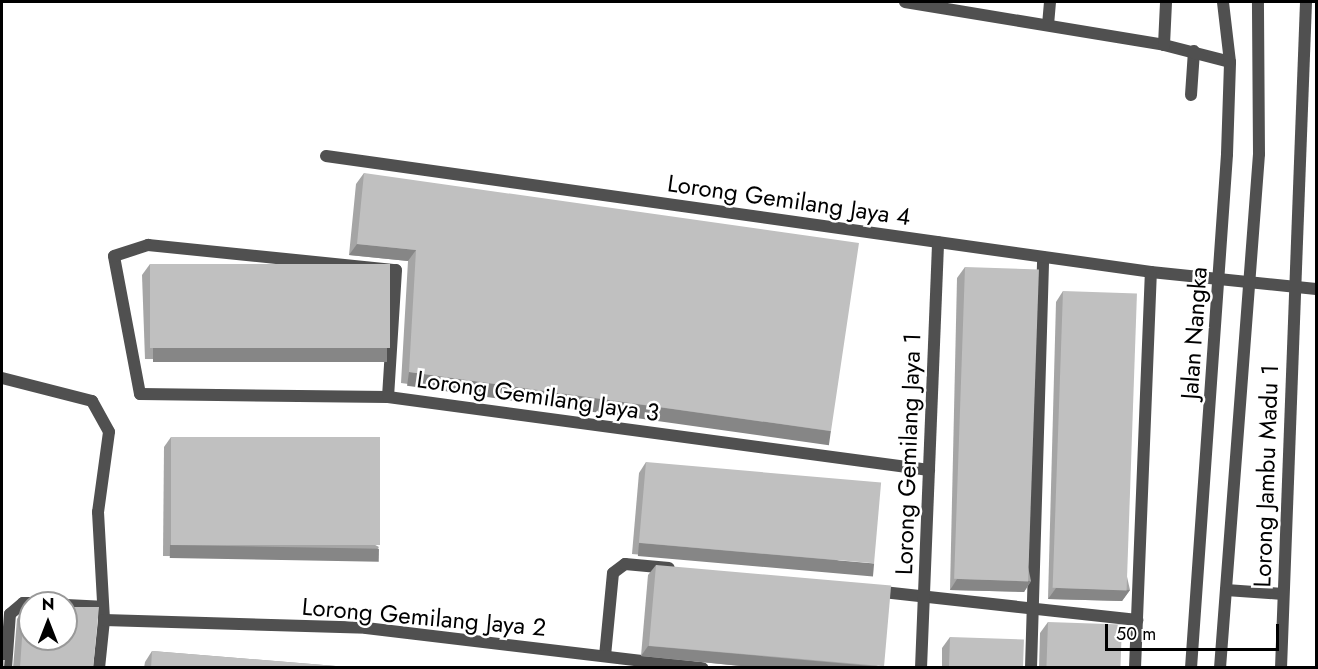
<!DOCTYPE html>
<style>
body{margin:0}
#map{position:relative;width:1318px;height:669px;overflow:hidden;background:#fff;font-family:Jost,sans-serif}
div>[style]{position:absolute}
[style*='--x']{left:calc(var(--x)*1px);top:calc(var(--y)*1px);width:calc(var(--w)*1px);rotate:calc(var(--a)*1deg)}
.service>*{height:12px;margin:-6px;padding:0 6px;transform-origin:6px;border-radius:6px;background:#505050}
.minor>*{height:12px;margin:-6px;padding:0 6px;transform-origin:6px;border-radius:6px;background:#505050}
.tertiary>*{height:12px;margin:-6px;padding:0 6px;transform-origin:6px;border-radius:6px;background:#505050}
.wall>*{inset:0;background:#a5a5a5}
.shaded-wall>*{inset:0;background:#868686;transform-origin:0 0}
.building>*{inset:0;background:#c0c0c0;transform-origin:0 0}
span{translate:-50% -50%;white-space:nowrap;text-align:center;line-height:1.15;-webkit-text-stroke:5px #fff;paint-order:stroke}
.street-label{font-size:24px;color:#000}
.frame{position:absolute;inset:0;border:3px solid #000;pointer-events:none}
.north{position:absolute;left:18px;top:591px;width:60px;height:60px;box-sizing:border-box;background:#fff;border:2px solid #999;border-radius:50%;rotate:0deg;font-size:16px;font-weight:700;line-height:24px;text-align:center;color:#000}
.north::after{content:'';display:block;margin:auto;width:21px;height:27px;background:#000;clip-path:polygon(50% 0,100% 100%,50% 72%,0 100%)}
.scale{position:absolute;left:1105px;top:624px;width:174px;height:27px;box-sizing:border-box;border:3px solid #000;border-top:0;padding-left:8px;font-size:18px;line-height:21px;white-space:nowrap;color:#000;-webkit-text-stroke:4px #fff;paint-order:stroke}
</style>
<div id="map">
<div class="service">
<i style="--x:1048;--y:25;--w:23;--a:-85"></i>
<i style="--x:1191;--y:95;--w:44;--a:-86.1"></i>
<i style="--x:140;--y:394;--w:140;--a:-100.7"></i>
<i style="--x:114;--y:256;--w:36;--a:-18"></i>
<i style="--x:148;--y:245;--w:249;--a:5.8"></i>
<i style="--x:396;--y:270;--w:127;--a:93.6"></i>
<i style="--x:874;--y:591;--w:265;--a:6.3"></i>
<i style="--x:66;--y:605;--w:35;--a:3"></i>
<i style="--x:605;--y:656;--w:83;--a:-84.5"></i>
<i style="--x:613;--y:573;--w:15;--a:-37"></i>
<i style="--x:625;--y:564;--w:44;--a:5.2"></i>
<i style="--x:6;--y:668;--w:54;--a:-85.8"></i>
<i style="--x:10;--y:614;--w:17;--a:-40"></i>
<i style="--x:23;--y:603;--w:7;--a:0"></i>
<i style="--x:1031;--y:668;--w:411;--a:-88.3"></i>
</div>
<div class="minor">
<i style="--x:905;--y:2;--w:263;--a:9.4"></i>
<i style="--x:1164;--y:45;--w:68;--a:14.4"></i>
<i style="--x:1164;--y:45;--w:43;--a:-87.3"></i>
<i style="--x:326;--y:156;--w:833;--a:8"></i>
<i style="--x:1151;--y:272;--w:166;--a:5.9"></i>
<i style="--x:2;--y:378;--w:93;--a:14.3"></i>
<i style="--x:92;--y:401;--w:35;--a:61"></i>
<i style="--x:109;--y:432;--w:81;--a:97.8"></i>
<i style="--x:98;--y:512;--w:108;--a:86.8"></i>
<i style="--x:104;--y:620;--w:48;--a:95.9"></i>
<i style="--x:140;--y:394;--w:248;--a:0.7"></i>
<i style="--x:388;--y:397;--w:546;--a:7.68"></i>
<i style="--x:1226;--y:590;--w:57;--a:4"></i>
<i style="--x:104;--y:620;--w:262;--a:1.7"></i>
<i style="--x:366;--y:628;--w:339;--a:6.8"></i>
<i style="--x:921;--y:668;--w:426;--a:-87.7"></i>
<i style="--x:1135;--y:668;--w:396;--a:-87.7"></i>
<i style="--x:1281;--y:668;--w:666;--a:-87.85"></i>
</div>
<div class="tertiary">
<i style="--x:1191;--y:668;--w:515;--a:-85.99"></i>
<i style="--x:1227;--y:154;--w:92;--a:-88.1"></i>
<i style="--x:1230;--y:62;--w:60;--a:-96.7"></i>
<i style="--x:1220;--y:668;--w:515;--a:-85.66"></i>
<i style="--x:1259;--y:154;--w:152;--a:-90.4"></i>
</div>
<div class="wall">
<i style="clip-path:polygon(364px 173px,831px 431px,824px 441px,401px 383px,408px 261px,349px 255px,356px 184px)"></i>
<i style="clip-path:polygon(150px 264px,387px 350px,380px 361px,145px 359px,142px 275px)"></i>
<i style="clip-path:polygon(965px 267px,1031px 581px,1024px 592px,950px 590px,957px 278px)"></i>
<i style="clip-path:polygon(1063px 291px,1130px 590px,1122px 601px,1048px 599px,1056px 302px)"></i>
<i style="clip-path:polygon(171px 437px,379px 547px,371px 558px,163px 556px,164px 447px)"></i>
<i style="clip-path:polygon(646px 462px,866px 575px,632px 554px,639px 473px)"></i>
<i style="clip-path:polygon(656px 565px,883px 668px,761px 668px,641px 656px,648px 575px)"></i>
<i style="clip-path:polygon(24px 608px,93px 668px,13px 668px,17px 619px)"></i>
<i style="clip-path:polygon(1048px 622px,1120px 668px,1039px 668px,1040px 633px)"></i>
<i style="clip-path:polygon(950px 637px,1023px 668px,942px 668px,942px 648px)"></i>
<i style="clip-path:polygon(152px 651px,360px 668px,144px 668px,145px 662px)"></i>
</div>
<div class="shaded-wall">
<i style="clip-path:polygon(357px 244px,416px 250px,408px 261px,349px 255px)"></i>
<i style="left:153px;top:348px;width:234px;height:14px"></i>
<i style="left:409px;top:372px;width:426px;height:14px;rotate:8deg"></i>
<i style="left:639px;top:543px;width:236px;height:13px;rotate:5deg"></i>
<i style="left:170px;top:545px;width:209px;height:13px;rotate:1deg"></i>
<i style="clip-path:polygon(957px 579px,1031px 581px,1024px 592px,950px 590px)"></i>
<i style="clip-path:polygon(1056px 588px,1130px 590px,1122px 601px,1048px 599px)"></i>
<i style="clip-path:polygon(648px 646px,883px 667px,761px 668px,641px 656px)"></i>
</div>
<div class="building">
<i style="clip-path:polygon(364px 173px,859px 243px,831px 431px,409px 372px,416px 250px,357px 244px)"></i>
<i style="left:150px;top:264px;width:240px;height:84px"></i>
<i style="left:965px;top:267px;width:74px;height:312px;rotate:2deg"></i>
<i style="left:1063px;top:291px;width:74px;height:297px;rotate:2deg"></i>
<i style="left:171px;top:437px;width:209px;height:108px"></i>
<i style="left:646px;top:462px;width:236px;height:81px;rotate:5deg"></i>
<i style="left:656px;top:565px;width:236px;height:81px;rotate:5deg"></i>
<i style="clip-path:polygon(66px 607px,99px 607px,93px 668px,20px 668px,24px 608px,30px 608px,30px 639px,66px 639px)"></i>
<i style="left:1048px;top:622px;width:74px;height:46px;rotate:2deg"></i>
<i style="left:950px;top:637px;width:74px;height:31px;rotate:2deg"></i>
<i style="clip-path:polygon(152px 651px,360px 668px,151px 668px)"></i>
<i style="clip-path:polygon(2px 660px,5px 660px,4px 668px,2px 668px)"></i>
</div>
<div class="street-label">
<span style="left:789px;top:200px;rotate:8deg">Lorong Gemilang Jaya 4</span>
<span style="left:1194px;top:333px;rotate:-86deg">Jalan Nangka</span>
<span style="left:538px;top:396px;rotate:8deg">Lorong Gemilang Jaya 3</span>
<span style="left:908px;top:454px;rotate:-88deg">Lorong Gemilang Jaya 1</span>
<span style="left:1266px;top:476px;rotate:-88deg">Lorong Jambu Madu 1</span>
<span style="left:424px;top:617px;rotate:5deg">Lorong Gemilang Jaya 2</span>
</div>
<div class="frame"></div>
<div class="north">N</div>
<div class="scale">50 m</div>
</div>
